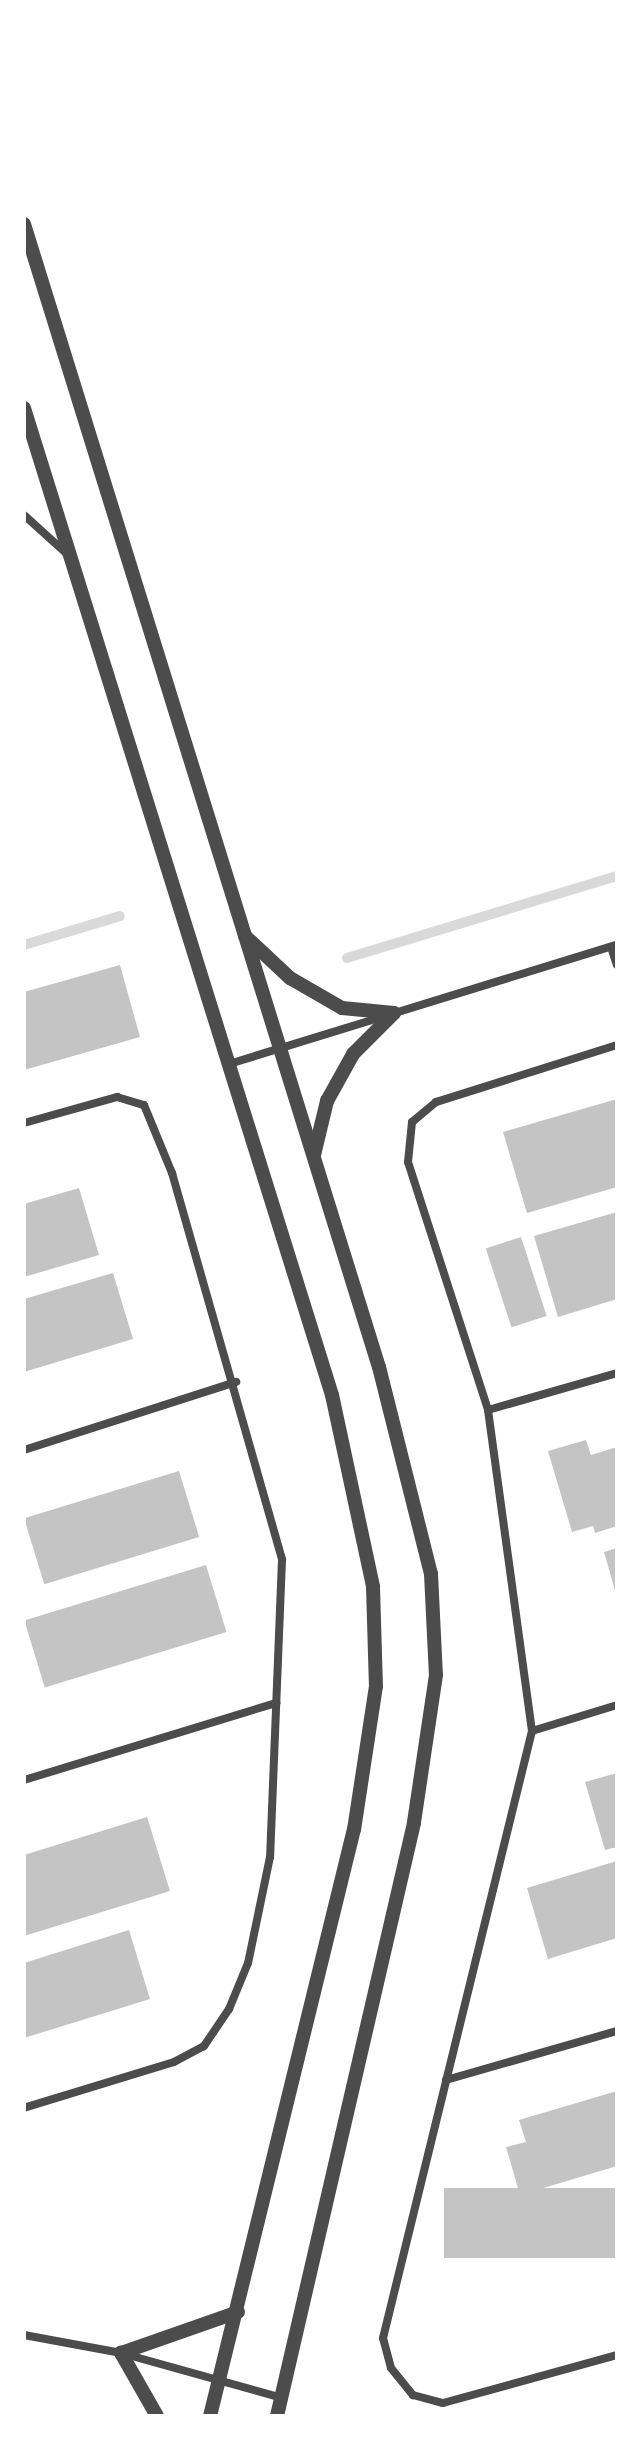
<!DOCTYPE html>
<style>
body{margin:0}
#map{position:relative;width:641px;height:2440px;overflow:hidden;background:#fff;font-family:"Playfair Display",serif}
div>[style]{position:absolute}
[style*='--x']{left:calc(var(--x)*1px);top:calc(var(--y)*1px);width:calc(var(--w)*1px);rotate:calc(var(--a)*1deg)}
.stream>*{height:10px;margin:-5px;padding:0 5px;transform-origin:5px;border-radius:5px;background:#d9d9d9}
.building>*{inset:0;background:#c4c4c4;transform-origin:0 0}
.minor>*{height:8px;margin:-4px;padding:0 4px;transform-origin:4px;border-radius:4px;background:#4c4c4c}
.tertiary>*{height:14px;margin:-7px;padding:0 7px;transform-origin:7px;border-radius:7px;background:#4c4c4c}
span{translate:-50% -50%;white-space:nowrap;text-align:center;line-height:1.15;-webkit-text-stroke:8px #fff;paint-order:stroke}
.frame{position:absolute;inset:0;border:26px solid #fff;pointer-events:none}
</style>
<div id="map">
<div class="stream">
<i style="--x:24;--y:945;--w:100;--a:-16.8"></i>
<i style="--x:347;--y:958;--w:282;--a:-16.9"></i>
</div>
<div class="building">
<i style="clip-path:polygon(120px 965px,140px 1037px,24px 1070px,24px 992px)"></i>
<i style="clip-path:polygon(617px 1099px,617px 1187px,527px 1213px,503px 1132px)"></i>
<i style="clip-path:polygon(79px 1188px,99px 1255px,24px 1277px,24px 1204px)"></i>
<i style="clip-path:polygon(617px 1212px,617px 1299px,558px 1317px,534px 1236px)"></i>
<i style="left:521px;top:1237px;width:83px;height:37px;rotate:72deg"></i>
<i style="clip-path:polygon(113px 1273px,133px 1339px,24px 1372px,24px 1299px)"></i>
<i style="clip-path:polygon(586px 1440px,591px 1455px,617px 1447px,617px 1526px,595px 1533px,593px 1526px,572px 1532px,548px 1451px)"></i>
<i style="left:179px;top:1471px;width:69px;height:162px;rotate:73deg"></i>
<i style="clip-path:polygon(617px 1548px,617px 1594px,616px 1594px,604px 1552px)"></i>
<i style="left:206px;top:1565px;width:70px;height:190px;rotate:73deg"></i>
<i style="clip-path:polygon(617px 1773px,617px 1847px,605px 1850px,585px 1782px)"></i>
<i style="clip-path:polygon(147px 1817px,170px 1891px,24px 1936px,24px 1855px)"></i>
<i style="clip-path:polygon(617px 1861px,617px 1938px,548px 1959px,527px 1888px)"></i>
<i style="clip-path:polygon(129px 1930px,150px 1999px,24px 2038px,24px 1963px)"></i>
<i style="clip-path:polygon(617px 2091px,617px 2166px,520px 2195px,506px 2147px,526px 2142px,519px 2120px)"></i>
<i style="left:617px;top:2188px;width:70px;height:173px;rotate:90deg"></i>
</div>
<div class="minor">
<i style="--x:24;--y:515;--w:57;--a:42.1"></i>
<i style="--x:611;--y:947;--w:19;--a:72"></i>
<i style="--x:617;--y:1045;--w:190;--a:162.5"></i>
<i style="--x:436;--y:1102;--w:31;--a:140"></i>
<i style="--x:412;--y:1122;--w:40;--a:95.7"></i>
<i style="--x:408;--y:1162;--w:261;--a:72.1"></i>
<i style="--x:488;--y:1410;--w:324;--a:82.2"></i>
<i style="--x:532;--y:1731;--w:625;--a:103.79"></i>
<i style="--x:383;--y:2338;--w:31;--a:75"></i>
<i style="--x:391;--y:2368;--w:35;--a:51"></i>
<i style="--x:413;--y:2395;--w:31;--a:15"></i>
<i style="--x:443;--y:2403;--w:180;--a:-15.4"></i>
<i style="--x:229;--y:1064;--w:406;--a:-17.1"></i>
<i style="--x:24;--y:1123;--w:97;--a:-15.6"></i>
<i style="--x:117;--y:1097;--w:28;--a:17"></i>
<i style="--x:144;--y:1105;--w:74;--a:67.6"></i>
<i style="--x:172;--y:1173;--w:402;--a:74.1"></i>
<i style="--x:282;--y:1560;--w:297;--a:92.3"></i>
<i style="--x:270;--y:1857;--w:108;--a:101.7"></i>
<i style="--x:248;--y:1963;--w:50;--a:112.4"></i>
<i style="--x:229;--y:2009;--w:45;--a:124"></i>
<i style="--x:204;--y:2046;--w:34;--a:152"></i>
<i style="--x:174;--y:2062;--w:157;--a:163"></i>
<i style="--x:488;--y:1410;--w:134;--a:-16"></i>
<i style="--x:24;--y:1450;--w:223;--a:-17.8"></i>
<i style="--x:532;--y:1731;--w:89;--a:-17"></i>
<i style="--x:24;--y:1780;--w:264;--a:-17"></i>
<i style="--x:446;--y:2080;--w:178;--a:-16"></i>
<i style="--x:24;--y:2335;--w:99;--a:10.5"></i>
<i style="--x:121;--y:2353;--w:167;--a:15.6"></i>
</div>
<div class="tertiary">
<i style="--x:24;--y:224;--w:1197;--a:72.75"></i>
<i style="--x:379;--y:1367;--w:213;--a:75.9"></i>
<i style="--x:431;--y:1574;--w:101;--a:87.2"></i>
<i style="--x:436;--y:1675;--w:150;--a:98.5"></i>
<i style="--x:414;--y:1823;--w:609;--a:103.01"></i>
<i style="--x:24;--y:408;--w:1034;--a:72.67"></i>
<i style="--x:332;--y:1395;--w:196;--a:77.9"></i>
<i style="--x:373;--y:1587;--w:99;--a:88.3"></i>
<i style="--x:376;--y:1686;--w:145;--a:98.7"></i>
<i style="--x:354;--y:1829;--w:604;--a:103.78"></i>
<i style="--x:245;--y:936;--w:62;--a:43"></i>
<i style="--x:290;--y:978;--w:60;--a:30"></i>
<i style="--x:342;--y:1008;--w:52;--a:5.5"></i>
<i style="--x:314;--y:1155;--w:56;--a:-76.5"></i>
<i style="--x:327;--y:1101;--w:54;--a:-61"></i>
<i style="--x:353;--y:1054;--w:58;--a:-45"></i>
<i style="--x:157;--y:2416;--w:73;--a:-119.7"></i>
<i style="--x:121;--y:2353;--w:124;--a:-19.3"></i>
</div>
<div class="frame"></div>
</div>
